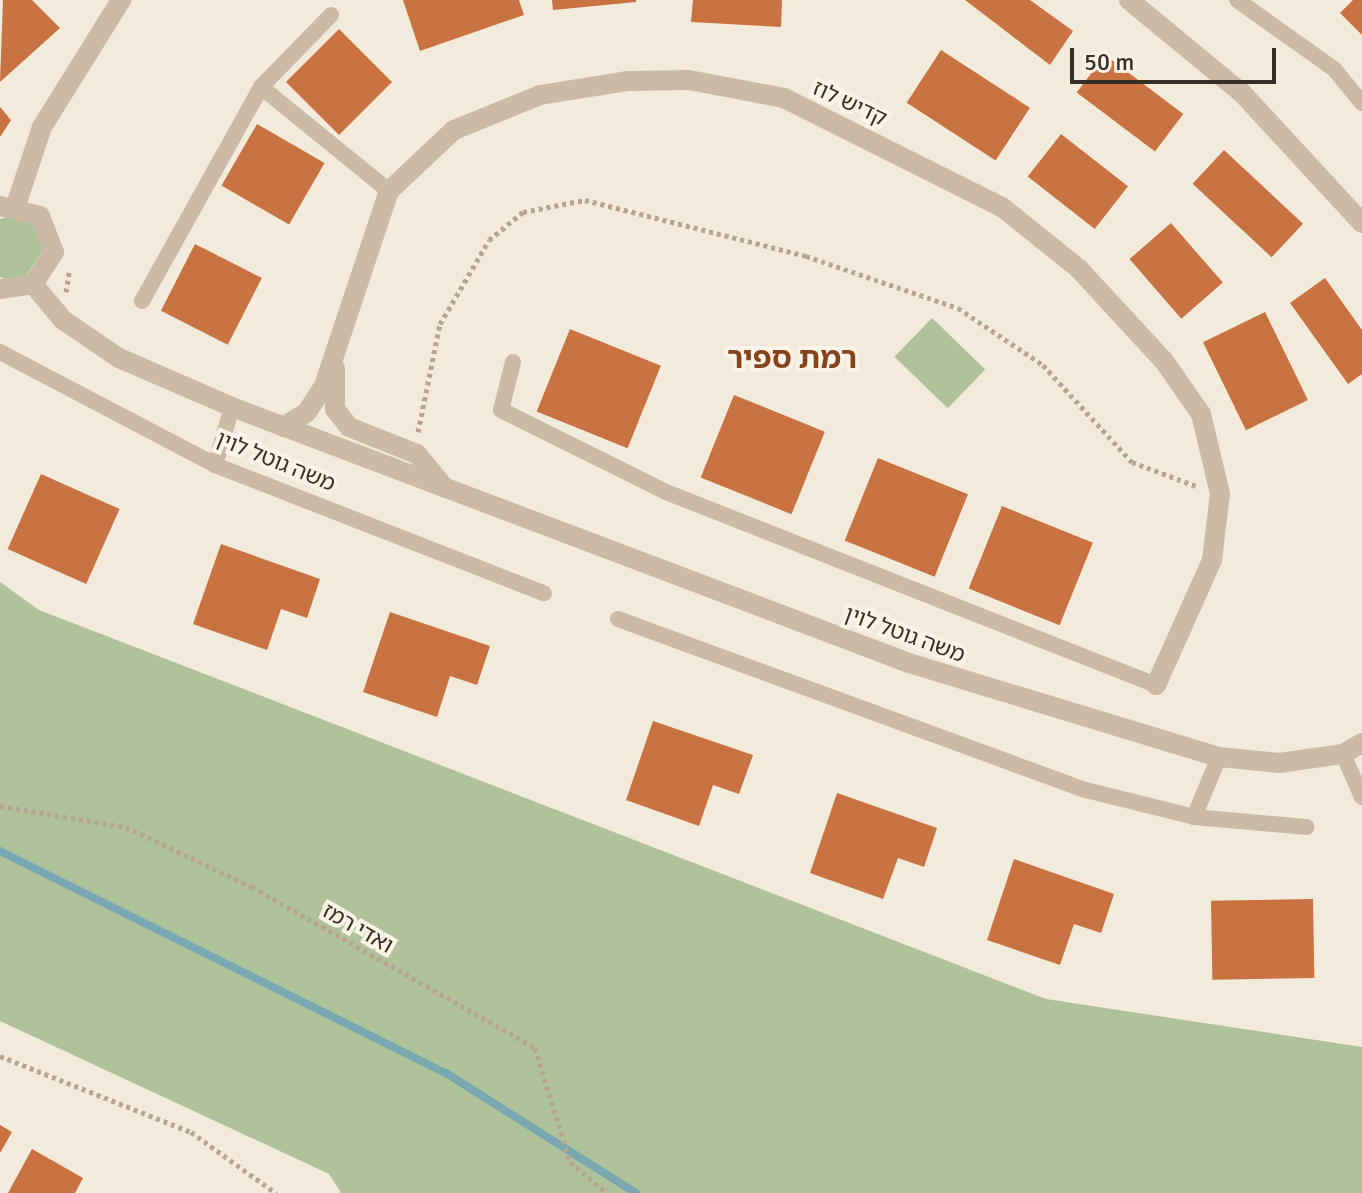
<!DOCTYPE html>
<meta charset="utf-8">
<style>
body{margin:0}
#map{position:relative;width:1362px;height:1193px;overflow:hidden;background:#f2eada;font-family:Signika,"Noto Sans Hebrew",sans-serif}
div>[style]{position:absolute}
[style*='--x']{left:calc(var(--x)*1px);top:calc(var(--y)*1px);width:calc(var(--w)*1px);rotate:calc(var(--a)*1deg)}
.green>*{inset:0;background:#b0c29a;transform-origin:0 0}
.stream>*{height:8px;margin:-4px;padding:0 4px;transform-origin:4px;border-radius:4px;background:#79a7b0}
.building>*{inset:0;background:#c97242;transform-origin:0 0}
.path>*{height:5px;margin-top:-2.5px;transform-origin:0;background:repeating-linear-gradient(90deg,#b6a590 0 4px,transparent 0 8px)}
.lane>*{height:16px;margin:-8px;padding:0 8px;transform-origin:8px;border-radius:8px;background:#cbbba6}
.street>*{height:20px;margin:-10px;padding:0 10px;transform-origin:10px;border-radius:10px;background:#cbbba6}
span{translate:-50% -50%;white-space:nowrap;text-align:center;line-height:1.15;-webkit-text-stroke:8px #faf3e7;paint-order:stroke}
.street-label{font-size:22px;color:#362e27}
.district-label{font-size:30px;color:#87431e;font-weight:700}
.scale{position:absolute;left:1070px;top:48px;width:206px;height:36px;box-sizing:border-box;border:4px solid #362e27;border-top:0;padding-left:10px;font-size:24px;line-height:28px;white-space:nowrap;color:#362e27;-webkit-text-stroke:6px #faf3e7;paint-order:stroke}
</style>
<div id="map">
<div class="green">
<i style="clip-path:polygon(13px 216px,32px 223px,43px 250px,26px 276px,6px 279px,0 277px,0 219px)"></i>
<i style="left:932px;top:318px;width:74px;height:54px;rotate:44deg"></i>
<i style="clip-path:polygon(0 582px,39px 610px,1046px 999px,1362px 1047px,1362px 1193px,341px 1193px,329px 1174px,0 1021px)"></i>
</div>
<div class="stream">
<i style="--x:0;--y:851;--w:498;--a:26.5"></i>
<i style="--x:446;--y:1073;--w:225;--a:32.3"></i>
</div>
<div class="building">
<i style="clip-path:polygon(3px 0,32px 0,60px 28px,0 82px)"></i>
<i style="clip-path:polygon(403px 0,519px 0,524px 15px,420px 51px)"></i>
<i style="clip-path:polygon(552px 0,636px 0,636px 2px,553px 10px)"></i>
<i style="clip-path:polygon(693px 0,782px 0,781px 27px,691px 22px)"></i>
<i style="clip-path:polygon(965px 0,1030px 0,1073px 31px,1050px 65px)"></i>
<i style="clip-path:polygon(1353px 0,1362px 0,1362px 35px,1340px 13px)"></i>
<i style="left:339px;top:29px;width:75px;height:75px;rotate:45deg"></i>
<i style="left:941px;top:50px;width:106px;height:63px;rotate:33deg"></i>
<i style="left:1105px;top:55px;width:98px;height:47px;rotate:37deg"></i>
<i style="clip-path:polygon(0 107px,11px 120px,0 137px)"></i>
<i style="left:257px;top:124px;width:78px;height:71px;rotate:30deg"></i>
<i style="left:1061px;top:134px;width:85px;height:54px;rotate:38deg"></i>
<i style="left:1224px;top:150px;width:108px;height:46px;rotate:43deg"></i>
<i style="left:1171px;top:223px;width:79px;height:55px;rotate:49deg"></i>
<i style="left:195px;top:244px;width:75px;height:75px;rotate:27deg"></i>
<i style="clip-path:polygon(1325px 278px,1362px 330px,1362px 374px,1348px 384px,1290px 303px)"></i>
<i style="left:1265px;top:312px;width:98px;height:69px;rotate:64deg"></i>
<i style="left:570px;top:329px;width:98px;height:89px;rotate:22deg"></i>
<i style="left:734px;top:395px;width:98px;height:89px;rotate:22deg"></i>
<i style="left:878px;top:458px;width:97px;height:89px;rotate:22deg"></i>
<i style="left:41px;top:474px;width:86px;height:82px;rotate:24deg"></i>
<i style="left:1002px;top:506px;width:98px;height:89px;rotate:22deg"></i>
<i style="clip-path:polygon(221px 544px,320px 579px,307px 618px,281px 609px,267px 650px,193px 624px)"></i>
<i style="clip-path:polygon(390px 612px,490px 646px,477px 685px,450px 676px,437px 717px,363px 692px)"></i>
<i style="clip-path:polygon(653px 721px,753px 755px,739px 794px,713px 785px,699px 826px,626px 800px)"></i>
<i style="clip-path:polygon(837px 793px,937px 828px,924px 867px,898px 858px,883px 899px,810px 873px)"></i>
<i style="clip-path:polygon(1014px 859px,1114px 894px,1101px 933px,1074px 924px,1060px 965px,987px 940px)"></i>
<i style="left:1313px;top:899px;width:79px;height:102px;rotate:89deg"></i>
<i style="clip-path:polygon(0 1125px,12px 1132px,0 1153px)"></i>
<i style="clip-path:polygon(32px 1149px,83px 1178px,75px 1193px,8px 1193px)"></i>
</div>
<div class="path">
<i style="--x:66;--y:292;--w:20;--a:-81"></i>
<i style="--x:418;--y:432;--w:110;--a:-78.5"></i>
<i style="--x:440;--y:324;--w:97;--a:-59.7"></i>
<i style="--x:489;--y:240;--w:44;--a:-39.5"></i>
<i style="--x:523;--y:212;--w:63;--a:-11"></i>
<i style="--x:585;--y:200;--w:228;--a:14.2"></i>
<i style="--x:806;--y:256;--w:161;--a:18.9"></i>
<i style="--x:958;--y:308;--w:102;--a:33.8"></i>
<i style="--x:1043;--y:365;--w:132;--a:47.5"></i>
<i style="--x:1132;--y:462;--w:68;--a:20.6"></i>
<i style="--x:0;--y:806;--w:128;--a:9.5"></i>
<i style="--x:126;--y:827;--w:140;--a:25.5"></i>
<i style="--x:252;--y:887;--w:326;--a:29.6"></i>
<i style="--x:535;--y:1048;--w:119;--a:72.9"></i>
<i style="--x:570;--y:1162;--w:48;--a:40"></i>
<i style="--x:0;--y:1056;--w:206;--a:21.7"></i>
<i style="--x:191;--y:1132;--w:105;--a:35.7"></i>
</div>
<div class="lane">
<i style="--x:1237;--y:0;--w:119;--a:35.4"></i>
<i style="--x:1334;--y:69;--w:44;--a:50.5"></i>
<i style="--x:331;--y:15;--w:100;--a:134.2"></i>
<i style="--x:261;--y:87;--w:165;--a:39.1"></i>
<i style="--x:142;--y:301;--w:245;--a:-60.9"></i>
<i style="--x:0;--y:352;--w:243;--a:27.7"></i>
<i style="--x:215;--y:465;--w:353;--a:21.3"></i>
<i style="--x:513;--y:362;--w:49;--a:104"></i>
<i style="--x:501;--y:410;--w:184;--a:26.4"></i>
<i style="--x:666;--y:492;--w:527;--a:21.5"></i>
<i style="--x:215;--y:465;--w:60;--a:-73.7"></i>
<i style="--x:618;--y:619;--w:498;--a:20.1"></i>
<i style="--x:1086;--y:790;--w:111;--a:14"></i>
<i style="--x:1194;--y:817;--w:113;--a:5.1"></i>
<i style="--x:1343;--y:754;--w:47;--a:66.2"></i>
<i style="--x:1194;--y:817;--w:65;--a:-67.4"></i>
</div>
<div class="street">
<i style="--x:1129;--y:0;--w:146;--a:39.5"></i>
<i style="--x:1242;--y:93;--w:177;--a:47.3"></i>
<i style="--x:16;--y:205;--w:82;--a:-71.6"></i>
<i style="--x:42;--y:127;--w:150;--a:-58.1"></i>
<i style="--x:0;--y:206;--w:41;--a:14"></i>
<i style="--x:40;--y:216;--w:39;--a:69"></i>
<i style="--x:54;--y:252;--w:38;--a:123"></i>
<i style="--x:33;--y:284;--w:33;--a:171"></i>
<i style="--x:33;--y:284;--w:47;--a:50.2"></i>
<i style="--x:63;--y:320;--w:68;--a:34.2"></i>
<i style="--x:119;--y:358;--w:123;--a:23.4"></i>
<i style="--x:232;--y:407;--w:724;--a:20.71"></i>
<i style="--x:909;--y:663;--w:324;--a:16.9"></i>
<i style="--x:1219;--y:757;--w:60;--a:5.7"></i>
<i style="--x:1279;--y:763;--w:65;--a:-8"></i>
<i style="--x:1343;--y:754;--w:22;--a:-30"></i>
<i style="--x:335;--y:368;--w:41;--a:90"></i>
<i style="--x:335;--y:409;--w:23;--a:52"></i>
<i style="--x:349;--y:427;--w:73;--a:21.7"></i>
<i style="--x:417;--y:454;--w:43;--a:50.7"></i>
<i style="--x:283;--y:427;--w:28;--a:-32"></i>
<i style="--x:307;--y:412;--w:31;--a:-57"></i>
<i style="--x:324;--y:386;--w:206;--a:-71.6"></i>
<i style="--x:389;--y:191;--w:89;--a:-43.2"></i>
<i style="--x:454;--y:130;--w:93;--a:-22.1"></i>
<i style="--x:540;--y:95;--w:88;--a:-9.1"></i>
<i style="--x:627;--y:81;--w:62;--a:-0.9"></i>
<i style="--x:689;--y:80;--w:97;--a:10.7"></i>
<i style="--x:784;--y:98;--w:244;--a:26.6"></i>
<i style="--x:1002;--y:207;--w:99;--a:38.8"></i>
<i style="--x:1079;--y:269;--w:125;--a:47.3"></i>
<i style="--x:1164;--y:361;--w:65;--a:55.1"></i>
<i style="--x:1201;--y:414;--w:82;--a:76.6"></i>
<i style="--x:1220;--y:494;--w:66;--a:96.9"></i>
<i style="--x:1212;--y:560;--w:137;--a:114.1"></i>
</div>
<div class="street-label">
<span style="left:850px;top:103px;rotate:25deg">קדיש לוז</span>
<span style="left:276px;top:461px;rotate:22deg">משה גוטל לוין</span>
<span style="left:905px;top:634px;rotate:20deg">משה גוטל לוין</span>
<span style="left:358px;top:928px;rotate:30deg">ואדי רמז</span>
</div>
<div class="district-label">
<span style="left:792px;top:359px">רמת ספיר</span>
</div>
<div class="scale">50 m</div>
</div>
